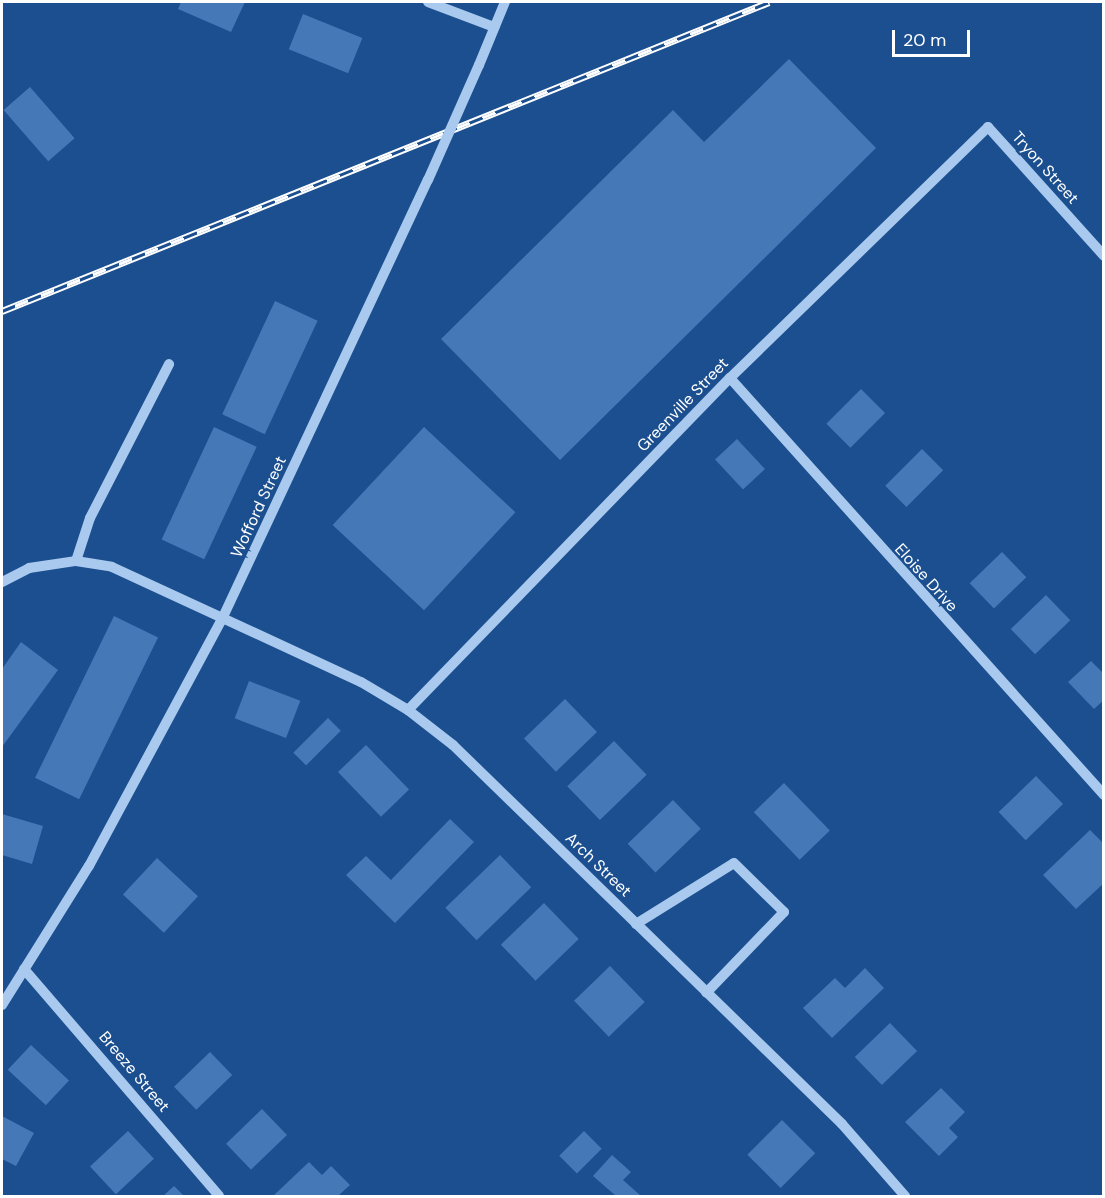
<!DOCTYPE html>
<style>
body{margin:0}
#map{position:relative;width:1105px;height:1198px;overflow:hidden;background:#1b4f8f;font-family:"DM Sans",sans-serif}
div>[style]{position:absolute}
[style*='--x']{left:calc(var(--x)*1px);top:calc(var(--y)*1px);width:calc(var(--w)*1px);rotate:calc(var(--a)*1deg)}
.building>*{inset:0;background:#4478b7;transform-origin:0 0}
.minor>*{height:10px;margin:-5px;padding:0 5px;transform-origin:5px;border-radius:5px;background:#a9c9ee}
.rail>*{height:7px;margin-top:-3.5px;transform-origin:0;background:repeating-linear-gradient(90deg,#1b4f8f 0 14px,#fff 0 28px);box-sizing:border-box;border-block:2px solid #fff}
.minor-bridge>*{height:10px;margin:-5px;padding:0 5px;transform-origin:5px;border-radius:5px;background:#a9c9ee}
span{translate:-50% -50%;white-space:nowrap;text-align:center;line-height:1.15;-webkit-text-stroke:4.5px #1b4f8f;paint-order:stroke}
.street-label{font-size:16px;color:#fff}
.frame{position:absolute;inset:0;border:3px solid #fff;pointer-events:none}
.scale{position:absolute;left:892px;top:30px;width:78px;height:27px;box-sizing:border-box;border:3px solid #fff;border-top:0;padding-left:8px;font-size:18px;line-height:21px;white-space:nowrap;color:#fff;-webkit-text-stroke:4px #1b4f8f;paint-order:stroke}
</style>
<div id="map">
<div class="building">
<i style="clip-path:polygon(181px 2px,245px 2px,231px 32px,178px 9px)"></i>
<i style="left:303px;top:14px;width:64px;height:38px;rotate:22deg"></i>
<i style="clip-path:polygon(789px 59px,876px 148px,560px 460px,441px 339px,673px 110px,704px 142px)"></i>
<i style="left:30px;top:87px;width:68px;height:35px;rotate:49deg"></i>
<i style="left:275px;top:301px;width:47px;height:125px;rotate:25deg"></i>
<i style="left:861px;top:389px;width:34px;height:49px;rotate:45deg"></i>
<i style="left:214px;top:427px;width:47px;height:124px;rotate:25deg"></i>
<i style="left:424px;top:427px;width:125px;height:134px;rotate:43deg"></i>
<i style="left:737px;top:439px;width:41px;height:30px;rotate:47deg"></i>
<i style="left:922px;top:449px;width:30px;height:52px;rotate:45deg"></i>
<i style="left:1002px;top:552px;width:35px;height:45px;rotate:46deg"></i>
<i style="left:1046px;top:595px;width:35px;height:49px;rotate:46deg"></i>
<i style="left:114px;top:616px;width:49px;height:180px;rotate:26deg"></i>
<i style="clip-path:polygon(21px 642px,58px 670px,2px 747px,2px 669px)"></i>
<i style="clip-path:polygon(1091px 661px,1104px 674px,1104px 700px,1094px 709px,1068px 682px)"></i>
<i style="left:249px;top:681px;width:55px;height:40px;rotate:21deg"></i>
<i style="left:565px;top:699px;width:46px;height:57px;rotate:46deg"></i>
<i style="left:328px;top:718px;width:18px;height:49px;rotate:45deg"></i>
<i style="left:614px;top:741px;width:47px;height:65px;rotate:46deg"></i>
<i style="left:366px;top:745px;width:62px;height:39px;rotate:46deg"></i>
<i style="left:1036px;top:776px;width:39px;height:52px;rotate:46deg"></i>
<i style="left:784px;top:783px;width:66px;height:42px;rotate:46deg"></i>
<i style="left:673px;top:800px;width:40px;height:63px;rotate:46deg"></i>
<i style="clip-path:polygon(2px 814px,43px 826px,32px 864px,2px 855px)"></i>
<i style="clip-path:polygon(450px 819px,474px 842px,395px 923px,346px 875px,366px 856px,391px 880px)"></i>
<i style="clip-path:polygon(1090px 830px,1104px 844px,1104px 883px,1076px 909px,1043px 875px)"></i>
<i style="left:500px;top:855px;width:45px;height:76px;rotate:46deg"></i>
<i style="left:157px;top:858px;width:56px;height:50px;rotate:43deg"></i>
<i style="left:544px;top:903px;width:50px;height:60px;rotate:46deg"></i>
<i style="left:610px;top:966px;width:50px;height:50px;rotate:46deg"></i>
<i style="clip-path:polygon(865px 968px,884px 988px,832px 1038px,803px 1008px,835px 978px,845px 988px)"></i>
<i style="left:890px;top:1023px;width:39px;height:49px;rotate:46deg"></i>
<i style="left:31px;top:1045px;width:52px;height:34px;rotate:43deg"></i>
<i style="left:210px;top:1052px;width:32px;height:50px;rotate:46deg"></i>
<i style="clip-path:polygon(941px 1088px,965px 1112px,949px 1128px,958px 1137px,939px 1156px,905px 1122px)"></i>
<i style="left:262px;top:1109px;width:36px;height:50px;rotate:46deg"></i>
<i style="clip-path:polygon(2px 1116px,34px 1133px,16px 1166px,2px 1159px)"></i>
<i style="left:782px;top:1120px;width:47px;height:49px;rotate:45deg"></i>
<i style="left:128px;top:1131px;width:38px;height:52px;rotate:47deg"></i>
<i style="left:584px;top:1131px;width:25px;height:35px;rotate:45deg"></i>
<i style="clip-path:polygon(612px 1155px,631px 1172px,623px 1180px,641px 1196px,616px 1196px,593px 1176px)"></i>
<i style="clip-path:polygon(309px 1162px,322px 1175px,331px 1166px,350px 1185px,338px 1196px,273px 1196px)"></i>
<i style="clip-path:polygon(174px 1186px,184px 1196px,163px 1196px)"></i>
</div>
<div class="minor">
<i style="--x:428;--y:2;--w:71;--a:20.7"></i>
<i style="--x:479;--y:65;--w:68;--a:-67.6"></i>
<i style="--x:730;--y:378;--w:560;--a:48.11"></i>
<i style="--x:76;--y:561;--w:45;--a:-72"></i>
<i style="--x:90;--y:518;--w:173;--a:-62.8"></i>
<i style="--x:2;--y:582;--w:30;--a:-27"></i>
<i style="--x:29;--y:568;--w:48;--a:-8.5"></i>
<i style="--x:76;--y:561;--w:36;--a:9"></i>
<i style="--x:112;--y:567;--w:274;--a:24.8"></i>
<i style="--x:361;--y:682;--w:55;--a:30.8"></i>
<i style="--x:408;--y:710;--w:57;--a:37.9"></i>
<i style="--x:453;--y:745;--w:543;--a:44.25"></i>
<i style="--x:842;--y:1124;--w:96;--a:48.8"></i>
<i style="--x:408;--y:710;--w:463;--a:-45.9"></i>
<i style="--x:730;--y:378;--w:360;--a:-44.2"></i>
<i style="--x:988;--y:127;--w:173;--a:48"></i>
<i style="--x:636;--y:924;--w:115;--a:-31.9"></i>
<i style="--x:734;--y:863;--w:70;--a:44.4"></i>
<i style="--x:784;--y:912;--w:112;--a:133.9"></i>
<i style="--x:24;--y:969;--w:299;--a:49.3"></i>
<i style="--x:2;--y:1005;--w:164;--a:-58"></i>
<i style="--x:89;--y:866;--w:283;--a:-61.7"></i>
<i style="--x:223;--y:617;--w:483;--a:-64.9"></i>
</div>
<div class="rail">
<i style="--x:2;--y:311;--w:827;--a:-21.94"></i>
</div>
<div class="minor-bridge">
<i style="--x:428;--y:180;--w:126;--a:-66.1"></i>
</div>
<div class="street-label">
<span style="left:1045px;top:168px;rotate:48deg">Tryon Street</span>
<span style="left:683px;top:405px;rotate:-46deg">Greenville Street</span>
<span style="left:259px;top:507px;rotate:-65deg">Wofford Street</span>
<span style="left:926px;top:578px;rotate:48deg">Eloise Drive</span>
<span style="left:598px;top:865px;rotate:44deg">Arch Street</span>
<span style="left:134px;top:1072px;rotate:50deg">Breeze Street</span>
</div>
<div class="frame"></div>
<div class="scale">20 m</div>
</div>
